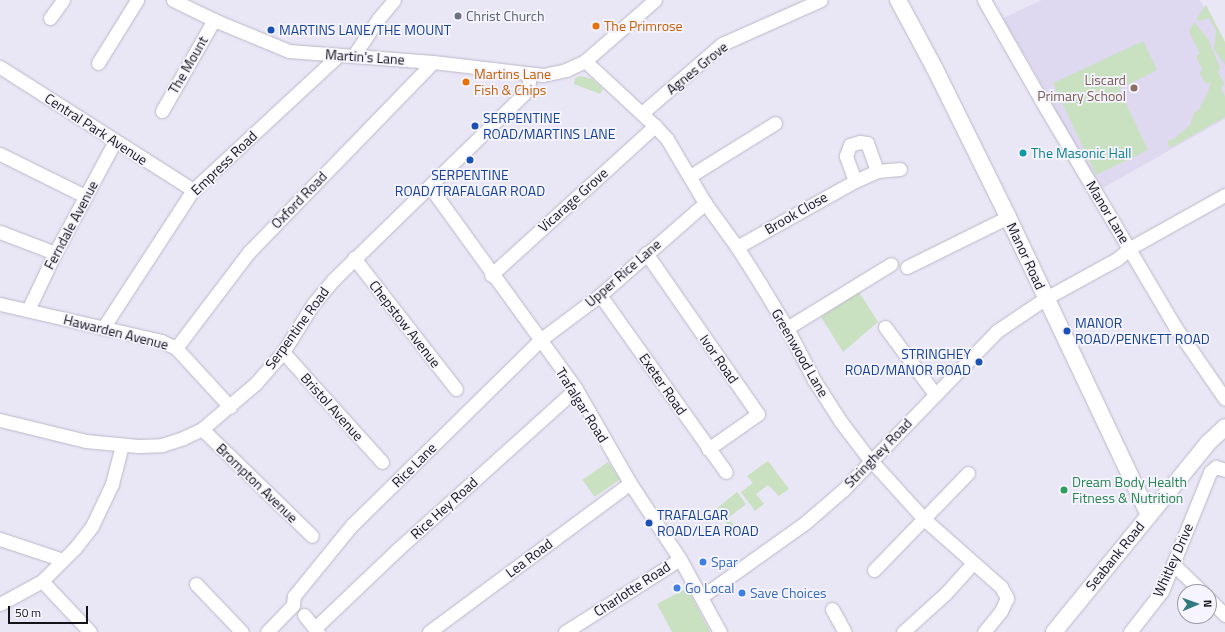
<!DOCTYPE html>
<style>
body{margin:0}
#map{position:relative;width:1225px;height:632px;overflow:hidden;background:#e9e6f6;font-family:"Titillium Web",sans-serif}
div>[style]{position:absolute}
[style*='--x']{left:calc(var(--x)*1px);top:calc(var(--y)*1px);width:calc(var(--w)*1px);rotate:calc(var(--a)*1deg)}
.built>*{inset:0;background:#ded9f0}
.green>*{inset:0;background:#c9e0c1;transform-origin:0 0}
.roads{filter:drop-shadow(0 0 1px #bbb7c7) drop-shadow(0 0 1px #bbb7c7)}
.minor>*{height:13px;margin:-6.5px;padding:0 6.5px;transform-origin:6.5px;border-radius:6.5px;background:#fff}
.major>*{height:16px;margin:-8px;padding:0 8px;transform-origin:8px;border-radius:8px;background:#fff}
.dots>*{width:11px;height:11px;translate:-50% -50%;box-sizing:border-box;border:2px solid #f6f4fe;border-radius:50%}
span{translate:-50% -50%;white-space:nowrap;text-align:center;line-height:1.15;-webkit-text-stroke:3.5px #f6f4fe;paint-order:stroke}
.worship-label{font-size:14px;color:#5b616d}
.left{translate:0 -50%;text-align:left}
.food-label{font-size:14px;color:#c56008}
.transit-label{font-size:14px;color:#164399}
.right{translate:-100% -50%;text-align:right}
.street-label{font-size:14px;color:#141318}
.education-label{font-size:14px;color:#785e54}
.culture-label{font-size:14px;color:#0d838f}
.leisure-label{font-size:14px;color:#27864d}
.shop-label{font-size:14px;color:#366cbe}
.north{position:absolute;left:1177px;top:584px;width:40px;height:40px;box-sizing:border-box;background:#f6f4fe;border:1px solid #9c9aa2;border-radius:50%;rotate:88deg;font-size:11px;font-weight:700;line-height:16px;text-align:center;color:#141318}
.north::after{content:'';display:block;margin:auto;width:14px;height:18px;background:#317a7f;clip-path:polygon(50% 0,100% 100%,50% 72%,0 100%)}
.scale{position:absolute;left:8px;top:606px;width:80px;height:18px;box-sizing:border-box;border:2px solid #141318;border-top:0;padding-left:5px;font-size:12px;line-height:14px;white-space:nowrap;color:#141318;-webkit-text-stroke:3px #f6f4fe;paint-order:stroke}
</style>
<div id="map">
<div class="built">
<i style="clip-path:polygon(1042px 0,1200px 0,1225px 45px,1225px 119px,1099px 190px,1027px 58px,1001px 19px)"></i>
</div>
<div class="green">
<i style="clip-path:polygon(1206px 5px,1225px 42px,1225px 65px,1214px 49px,1216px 31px,1209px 18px,1199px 21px,1196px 19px)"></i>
<i style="clip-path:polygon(1194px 22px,1208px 39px,1220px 67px,1218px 72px,1224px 83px,1221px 90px,1225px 96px,1225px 117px,1170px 148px,1167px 141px,1174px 139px,1190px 125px,1194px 113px,1199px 110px,1208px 92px,1211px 82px,1206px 84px,1199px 72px,1203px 70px,1197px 59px,1197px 55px,1200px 54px,1189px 31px)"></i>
<i style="clip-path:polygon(1143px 41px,1157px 70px,1119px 89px,1148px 150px,1096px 175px,1053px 83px)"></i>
<i style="clip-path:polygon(581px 76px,592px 79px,603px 89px,600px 94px,574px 84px,575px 78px)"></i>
<i style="clip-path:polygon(859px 292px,878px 322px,843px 352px,821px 317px)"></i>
<i style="clip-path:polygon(768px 461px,789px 489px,779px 496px,768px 485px,756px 494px,764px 504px,755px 511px,741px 492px,753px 483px,747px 476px)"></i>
<i style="left:608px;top:462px;width:21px;height:31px;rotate:55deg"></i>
<i style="clip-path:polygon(737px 492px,746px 504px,728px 518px,735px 526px,731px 529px,716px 509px)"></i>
<i style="clip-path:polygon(687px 588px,710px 632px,672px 632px,657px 604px)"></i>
</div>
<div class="roads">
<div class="minor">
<i style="--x:173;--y:0;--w:46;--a:26"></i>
<i style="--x:214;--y:20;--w:81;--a:22.5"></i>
<i style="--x:289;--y:51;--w:144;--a:4.4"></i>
<i style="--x:433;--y:62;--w:111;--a:6.7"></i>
<i style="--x:543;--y:75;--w:24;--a:-12"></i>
<i style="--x:566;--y:70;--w:21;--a:-25"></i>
<i style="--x:585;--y:61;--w:93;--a:-41.1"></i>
<i style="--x:984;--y:0;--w:115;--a:60.3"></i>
<i style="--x:1041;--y:100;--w:265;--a:59.4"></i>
<i style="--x:1176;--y:328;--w:86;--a:55.4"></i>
<i style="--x:50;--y:18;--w:22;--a:-54"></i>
<i style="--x:354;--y:55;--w:45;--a:-56"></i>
<i style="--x:379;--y:18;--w:23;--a:-50"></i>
<i style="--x:585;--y:61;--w:96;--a:42.9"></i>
<i style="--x:655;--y:126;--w:18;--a:47"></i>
<i style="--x:667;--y:139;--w:74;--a:59.3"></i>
<i style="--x:705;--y:203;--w:54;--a:54"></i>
<i style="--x:737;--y:247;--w:45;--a:57.7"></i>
<i style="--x:761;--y:285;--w:50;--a:58.8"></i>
<i style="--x:787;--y:328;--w:59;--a:62.6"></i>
<i style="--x:814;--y:380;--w:50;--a:57.3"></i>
<i style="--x:841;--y:422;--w:41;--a:52.9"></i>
<i style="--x:866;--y:455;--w:86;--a:47.8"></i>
<i style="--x:924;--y:519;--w:103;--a:41.4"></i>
<i style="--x:1001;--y:587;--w:13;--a:61"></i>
<i style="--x:1007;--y:598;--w:14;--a:115"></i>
<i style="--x:1001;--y:611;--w:27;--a:129"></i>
<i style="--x:98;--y:63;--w:74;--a:-58.2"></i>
<i style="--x:0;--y:67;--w:229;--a:32.5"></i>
<i style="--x:162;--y:111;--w:105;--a:-60.3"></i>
<i style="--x:642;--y:113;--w:106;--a:-40.8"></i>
<i style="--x:722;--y:44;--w:108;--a:-24"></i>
<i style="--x:0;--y:154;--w:95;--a:26.3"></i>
<i style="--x:690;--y:176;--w:100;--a:-31.9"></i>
<i style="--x:855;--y:181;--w:27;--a:-110"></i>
<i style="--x:846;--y:156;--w:12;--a:-70"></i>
<i style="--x:850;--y:145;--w:10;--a:-17"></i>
<i style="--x:860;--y:142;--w:7;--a:8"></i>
<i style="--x:867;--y:143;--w:30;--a:70"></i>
<i style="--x:430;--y:187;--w:249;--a:54.1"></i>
<i style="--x:576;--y:389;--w:108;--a:60.1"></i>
<i style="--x:630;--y:483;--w:91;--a:56.7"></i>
<i style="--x:680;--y:559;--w:83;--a:61.3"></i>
<i style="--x:0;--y:232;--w:59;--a:20.9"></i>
<i style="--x:737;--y:247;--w:135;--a:-29.2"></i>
<i style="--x:855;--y:181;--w:24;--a:-24"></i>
<i style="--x:877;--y:171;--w:23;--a:-5"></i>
<i style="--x:646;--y:253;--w:196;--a:55.2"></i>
<i style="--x:758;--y:414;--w:61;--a:145"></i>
<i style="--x:354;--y:258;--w:166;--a:52.1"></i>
<i style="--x:907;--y:267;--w:113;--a:-26.3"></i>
<i style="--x:491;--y:275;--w:222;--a:-42.3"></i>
<i style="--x:600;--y:295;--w:217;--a:54.6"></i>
<i style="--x:0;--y:304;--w:165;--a:12.9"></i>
<i style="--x:161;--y:341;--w:17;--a:25"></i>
<i style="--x:176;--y:348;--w:80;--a:47.5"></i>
<i style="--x:28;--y:310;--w:63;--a:-64.7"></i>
<i style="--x:55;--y:253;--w:127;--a:-61.8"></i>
<i style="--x:885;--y:327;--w:84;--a:53.3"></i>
<i style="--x:103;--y:328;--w:165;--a:-56.9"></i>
<i style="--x:193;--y:190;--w:199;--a:-42.8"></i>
<i style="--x:787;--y:328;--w:122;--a:-31.6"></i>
<i style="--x:176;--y:348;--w:121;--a:-52.8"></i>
<i style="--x:249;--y:252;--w:264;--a:-45.9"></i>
<i style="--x:283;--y:352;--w:148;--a:48"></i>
<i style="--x:0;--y:420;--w:89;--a:13.7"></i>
<i style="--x:86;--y:441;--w:52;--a:5.5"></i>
<i style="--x:138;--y:446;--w:24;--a:-2"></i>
<i style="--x:162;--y:445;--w:22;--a:-18"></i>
<i style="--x:183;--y:438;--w:21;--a:-25"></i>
<i style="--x:202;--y:429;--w:71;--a:-40.4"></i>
<i style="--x:256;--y:383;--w:41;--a:-48.9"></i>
<i style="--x:283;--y:352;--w:57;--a:-58"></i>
<i style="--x:313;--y:304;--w:31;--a:-50"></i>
<i style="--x:333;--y:280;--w:272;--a:-44.3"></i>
<i style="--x:528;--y:90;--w:16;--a:-83"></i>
<i style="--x:202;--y:429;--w:153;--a:44.2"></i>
<i style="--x:0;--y:539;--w:66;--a:18.4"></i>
<i style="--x:1173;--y:564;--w:40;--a:44"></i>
<i style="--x:874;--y:570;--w:135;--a:-45.9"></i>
<i style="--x:42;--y:581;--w:70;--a:46.7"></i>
<i style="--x:196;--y:584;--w:66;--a:46.2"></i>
<i style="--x:701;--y:597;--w:129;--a:-35.5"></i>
<i style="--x:806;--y:522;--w:49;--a:-40.9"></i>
<i style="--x:843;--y:490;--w:221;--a:-45.9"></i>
<i style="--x:997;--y:331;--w:59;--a:-34"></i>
<i style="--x:1046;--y:298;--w:81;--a:-28.8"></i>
<i style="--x:1117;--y:259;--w:17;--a:-40"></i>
<i style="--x:1130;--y:248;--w:109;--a:-29.2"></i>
<i style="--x:1209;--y:599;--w:23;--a:45"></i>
<i style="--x:0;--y:604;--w:48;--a:-28.7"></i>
<i style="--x:42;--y:581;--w:47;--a:-45"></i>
<i style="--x:75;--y:548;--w:28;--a:-52"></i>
<i style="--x:92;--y:526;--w:47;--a:-64.5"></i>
<i style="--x:112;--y:484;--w:40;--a:-75.6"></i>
<i style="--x:832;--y:609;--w:26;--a:61"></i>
<i style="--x:304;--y:615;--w:22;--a:51"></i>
<i style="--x:315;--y:628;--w:115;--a:-43.6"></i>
<i style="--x:398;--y:549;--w:239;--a:-42"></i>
<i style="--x:267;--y:632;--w:37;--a:-46"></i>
<i style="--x:293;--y:605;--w:9;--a:-84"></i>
<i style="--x:294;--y:596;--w:92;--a:-50.8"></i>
<i style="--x:352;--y:525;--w:264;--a:-44.5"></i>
<i style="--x:540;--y:340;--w:75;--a:-36.9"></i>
<i style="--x:600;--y:295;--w:140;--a:-41.2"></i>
<i style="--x:429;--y:632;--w:250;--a:-36.5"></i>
<i style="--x:565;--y:632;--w:136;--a:-32.4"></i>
<i style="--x:903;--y:632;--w:58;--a:-42.2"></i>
<i style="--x:946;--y:593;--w:40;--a:-48"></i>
<i style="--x:1130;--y:632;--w:52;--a:-52"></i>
<i style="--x:1162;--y:591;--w:128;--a:-68"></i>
<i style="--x:1210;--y:472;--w:8;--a:-40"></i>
<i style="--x:1216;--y:467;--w:9;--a:18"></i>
</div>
<div class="major">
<i style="--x:898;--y:0;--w:78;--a:61.8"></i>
<i style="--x:935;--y:69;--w:165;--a:63.7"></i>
<i style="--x:1008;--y:217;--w:330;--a:64.7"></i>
<i style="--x:1054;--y:632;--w:244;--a:-50.8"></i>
<i style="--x:1208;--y:443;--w:23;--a:-43"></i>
</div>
</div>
<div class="dots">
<i style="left:458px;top:16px;background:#6b7280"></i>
<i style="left:596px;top:26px;background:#e8710a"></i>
<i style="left:271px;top:30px;background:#1a4fb4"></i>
<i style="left:466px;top:82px;background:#e8710a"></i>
<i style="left:1134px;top:88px;background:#8d6e63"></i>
<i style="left:475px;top:126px;background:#1a4fb4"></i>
<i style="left:1023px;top:153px;background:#0f9aa8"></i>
<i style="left:470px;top:160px;background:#1a4fb4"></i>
<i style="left:1067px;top:331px;background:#1a4fb4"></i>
<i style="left:979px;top:362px;background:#1a4fb4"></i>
<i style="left:1064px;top:490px;background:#2e9e5b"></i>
<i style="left:649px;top:523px;background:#1a4fb4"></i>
<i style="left:703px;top:562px;background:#3f7fe0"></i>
<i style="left:677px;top:588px;background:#3f7fe0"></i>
<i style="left:742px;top:593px;background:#3f7fe0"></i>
</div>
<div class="worship-label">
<span class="left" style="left:466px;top:16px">Christ Church</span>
</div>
<div class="food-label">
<span class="left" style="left:604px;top:26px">The Primrose</span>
<span class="left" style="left:474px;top:82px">Martins Lane<br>Fish &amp; Chips</span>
</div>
<div class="transit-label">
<span class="left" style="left:279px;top:30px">MARTINS LANE/THE MOUNT</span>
<span class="left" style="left:483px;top:126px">SERPENTINE<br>ROAD/MARTINS LANE</span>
<span style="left:470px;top:183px">SERPENTINE<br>ROAD/TRAFALGAR ROAD</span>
<span class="left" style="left:1075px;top:331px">MANOR<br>ROAD/PENKETT ROAD</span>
<span class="right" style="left:971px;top:362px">STRINGHEY<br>ROAD/MANOR ROAD</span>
<span class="left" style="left:657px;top:523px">TRAFALGAR<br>ROAD/LEA ROAD</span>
</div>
<div class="street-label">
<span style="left:365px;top:57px;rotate:4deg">Martin's Lane</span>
<span style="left:188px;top:65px;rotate:-60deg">The Mount</span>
<span style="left:697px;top:68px;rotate:-39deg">Agnes Grove</span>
<span style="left:96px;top:129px;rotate:33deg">Central Park Avenue</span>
<span style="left:224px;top:163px;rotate:-44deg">Empress Road</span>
<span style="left:299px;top:200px;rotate:-46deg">Oxford Road</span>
<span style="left:573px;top:200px;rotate:-42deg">Vicarage Grove</span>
<span style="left:1108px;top:212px;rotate:59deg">Manor Lane</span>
<span style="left:796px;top:213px;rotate:-30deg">Brook Close</span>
<span style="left:71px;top:225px;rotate:-62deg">Ferndale Avenue</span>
<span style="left:1026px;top:256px;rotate:65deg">Manor Road</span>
<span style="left:623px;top:273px;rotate:-41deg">Upper Rice Lane</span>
<span style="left:405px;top:324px;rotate:52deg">Chepstow Avenue</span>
<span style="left:297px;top:328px;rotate:-54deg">Serpentine Road</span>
<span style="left:116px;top:332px;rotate:14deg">Hawarden Avenue</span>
<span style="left:800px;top:353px;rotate:60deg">Greenwood Lane</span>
<span style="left:719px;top:359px;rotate:55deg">Ivor Road</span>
<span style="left:663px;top:384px;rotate:55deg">Exeter Road</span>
<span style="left:582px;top:405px;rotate:58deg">Trafalgar Road</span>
<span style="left:332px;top:407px;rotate:48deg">Bristol Avenue</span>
<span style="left:878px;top:453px;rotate:-46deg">Stringhey Road</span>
<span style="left:414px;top:465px;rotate:-45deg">Rice Lane</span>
<span style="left:257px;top:483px;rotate:44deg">Brompton Avenue</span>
<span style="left:444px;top:508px;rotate:-42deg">Rice Hey Road</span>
<span style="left:1115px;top:556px;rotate:-51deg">Seabank Road</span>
<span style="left:529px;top:558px;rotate:-37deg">Lea Road</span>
<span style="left:1173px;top:560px;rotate:-66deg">Whitley Drive</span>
<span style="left:632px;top:589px;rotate:-33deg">Charlotte Road</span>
</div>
<div class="education-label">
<span class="right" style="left:1126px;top:88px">Liscard<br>Primary School</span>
</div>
<div class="culture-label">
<span class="left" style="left:1031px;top:153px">The Masonic Hall</span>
</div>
<div class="leisure-label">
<span class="left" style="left:1072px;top:490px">Dream Body Health<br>Fitness &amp; Nutrition</span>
</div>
<div class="shop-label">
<span class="left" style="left:711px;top:562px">Spar</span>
<span class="left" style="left:685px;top:588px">Go Local</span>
<span class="left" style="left:750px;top:593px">Save Choices</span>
</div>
<div class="north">N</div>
<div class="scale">50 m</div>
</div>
